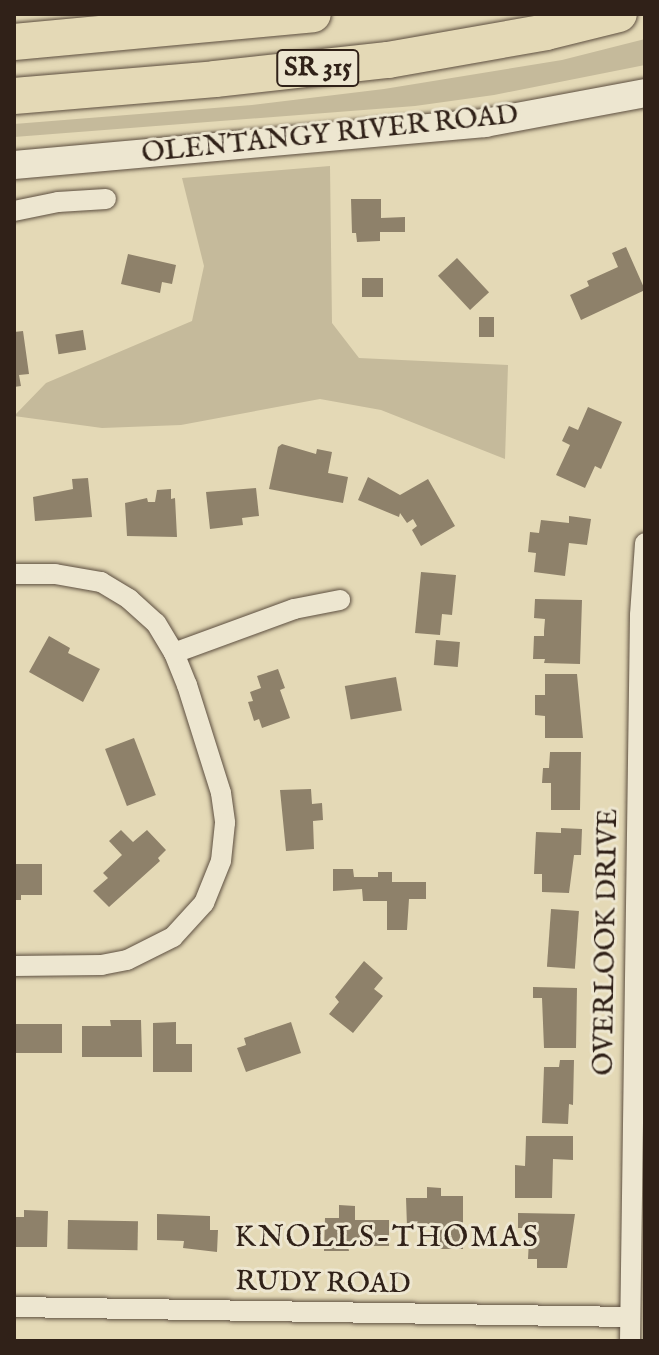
<!DOCTYPE html>
<style>
body{margin:0}
#map{position:relative;width:659px;height:1355px;overflow:hidden;background:#e4d9b6;font-family:"IM FELL English",serif}
div>[style]{position:absolute}
[style*='--x']{left:calc(var(--x)*1px);top:calc(var(--y)*1px);width:calc(var(--w)*1px);rotate:calc(var(--a)*1deg)}
.green>*{inset:0;background:#c5ba9b}
.building>*{inset:0;background:#8e816a;transform-origin:0 0}
.roads{filter:drop-shadow(0 0 2px #5d4f40) drop-shadow(0 0 2px #5d4f40)}
.minor>*{height:20px;margin:-10px;padding:0 10px;transform-origin:10px;border-radius:10px;background:#ede6d0}
.secondary>*{height:28px;margin:-14px;padding:0 14px;transform-origin:14px;border-radius:14px;background:#ede6d0}
.motorway>*{height:36px;margin:-18px;padding:0 18px;transform-origin:18px;border-radius:18px;background:#e4d9b6}
span{translate:-50% -50%;white-space:nowrap;text-align:center;line-height:1.15;-webkit-text-stroke:6px #ede6d0;paint-order:stroke}
.shield-label span{padding:2px 6px;background:#ede6d0;border:2px solid;border-radius:6px;-webkit-text-stroke-width:0}
.shield-label{font-size:26px;color:#302118;font-weight:700}
.street-label{font-size:28px;color:#302118}
.neighbourhood-label{font-size:30px;color:#302118;letter-spacing:2px}
.frame{position:absolute;inset:0;border:16px solid #302118;pointer-events:none}
</style>
<div id="map">
<div class="green">
<i style="clip-path:polygon(645px 39px,645px 65px,494px 95px,415px 106px,14px 137px,14px 124px,252px 105px,384px 89px,562px 60px)"></i>
<i style="clip-path:polygon(330px 166px,332px 323px,359px 358px,508px 365px,505px 459px,381px 410px,320px 399px,181px 425px,102px 428px,14px 416px,46px 383px,192px 321px,204px 266px,182px 178px)"></i>
</div>
<div class="building">
<i style="clip-path:polygon(351px 199px,381px 199px,381px 218px,405px 217px,405px 232px,380px 232px,380px 241px,357px 242px,356px 233px,352px 233px)"></i>
<i style="clip-path:polygon(626px 247px,645px 290px,581px 320px,570px 295px,589px 286px,587px 281px,618px 267px,612px 253px)"></i>
<i style="clip-path:polygon(128px 254px,176px 265px,172px 284px,162px 282px,160px 293px,121px 284px)"></i>
<i style="left:457px;top:258px;width:47px;height:26px;rotate:47deg"></i>
<i style="left:362px;top:278px;width:21px;height:19px"></i>
<i style="left:479px;top:317px;width:15px;height:20px"></i>
<i style="left:83px;top:330px;width:20px;height:28px;rotate:81deg"></i>
<i style="clip-path:polygon(23px 331px,29px 374px,19px 375px,21px 386px,14px 387px,14px 332px)"></i>
<i style="clip-path:polygon(588px 407px,622px 422px,601px 469px,595px 466px,585px 488px,556px 475px,570px 445px,562px 441px,569px 426px,578px 430px)"></i>
<i style="clip-path:polygon(282px 444px,316px 454px,317px 449px,332px 452px,328px 473px,348px 477px,343px 503px,269px 489px,278px 447px)"></i>
<i style="clip-path:polygon(368px 477px,400px 495px,428px 479px,455px 526px,421px 546px,412px 530px,417px 526px,413px 519px,407px 523px,400px 513px,399px 517px,358px 500px)"></i>
<i style="clip-path:polygon(88px 478px,92px 517px,35px 521px,33px 497px,73px 489px,72px 479px)"></i>
<i style="clip-path:polygon(256px 488px,259px 516px,242px 518px,243px 525px,210px 529px,206px 492px)"></i>
<i style="clip-path:polygon(171px 489px,171px 499px,175px 498px,177px 537px,127px 536px,125px 503px,147px 498px,148px 502px,155px 502px,157px 490px)"></i>
<i style="clip-path:polygon(569px 516px,591px 519px,587px 545px,569px 543px,565px 576px,534px 572px,536px 553px,528px 552px,530px 532px,539px 533px,541px 520px,569px 523px)"></i>
<i style="clip-path:polygon(421px 572px,456px 575px,452px 615px,442px 614px,440px 635px,415px 633px)"></i>
<i style="clip-path:polygon(535px 599px,582px 600px,580px 664px,544px 663px,545px 659px,533px 659px,534px 636px,544px 636px,544px 631px,545px 619px,534px 618px)"></i>
<i style="clip-path:polygon(49px 636px,70px 648px,68px 653px,100px 669px,83px 702px,29px 672px)"></i>
<i style="left:436px;top:640px;width:24px;height:25px;rotate:5deg"></i>
<i style="clip-path:polygon(278px 669px,285px 688px,280px 690px,290px 718px,262px 728px,259px 719px,254px 721px,248px 702px,253px 701px,250px 692px,261px 688px,257px 676px)"></i>
<i style="clip-path:polygon(545px 674px,577px 674px,583px 738px,545px 738px,545px 716px,535px 715px,535px 695px,545px 695px)"></i>
<i style="left:396px;top:677px;width:34px;height:52px;rotate:80deg"></i>
<i style="left:134px;top:738px;width:61px;height:31px;rotate:69deg"></i>
<i style="clip-path:polygon(550px 752px,581px 752px,580px 810px,551px 810px,551px 783px,542px 783px,543px 768px,549px 768px)"></i>
<i style="clip-path:polygon(311px 789px,312px 804px,322px 803px,323px 820px,313px 821px,314px 849px,286px 851px,280px 790px)"></i>
<i style="clip-path:polygon(561px 828px,582px 829px,581px 855px,574px 855px,569px 893px,542px 892px,542px 874px,534px 874px,536px 832px,561px 833px)"></i>
<i style="clip-path:polygon(121px 830px,133px 842px,147px 830px,166px 850px,158px 858px,160px 861px,109px 907px,93px 891px,108px 878px,103px 873px,122px 855px,109px 841px)"></i>
<i style="clip-path:polygon(14px 864px,42px 864px,42px 895px,21px 895px,21px 900px,14px 900px)"></i>
<i style="clip-path:polygon(333px 869px,353px 869px,354px 877px,378px 877px,378px 872px,392px 872px,392px 882px,426px 882px,426px 899px,409px 899px,407px 930px,387px 930px,387px 901px,363px 901px,362px 889px,333px 891px)"></i>
<i style="left:551px;top:909px;width:28px;height:58px;rotate:4deg"></i>
<i style="clip-path:polygon(364px 961px,383px 978px,374px 989px,383px 996px,353px 1033px,329px 1014px,339px 1002px,335px 997px)"></i>
<i style="clip-path:polygon(533px 987px,577px 988px,576px 1048px,544px 1048px,542px 998px,533px 998px)"></i>
<i style="clip-path:polygon(110px 1020px,141px 1020px,142px 1057px,82px 1057px,82px 1026px,111px 1026px)"></i>
<i style="clip-path:polygon(176px 1022px,176px 1044px,192px 1044px,192px 1072px,153px 1072px,153px 1023px)"></i>
<i style="clip-path:polygon(291px 1022px,301px 1053px,246px 1072px,237px 1048px,246px 1045px,244px 1038px)"></i>
<i style="left:14px;top:1024px;width:48px;height:29px"></i>
<i style="clip-path:polygon(560px 1060px,574px 1060px,573px 1105px,569px 1104px,568px 1124px,542px 1123px,544px 1067px,559px 1067px)"></i>
<i style="clip-path:polygon(526px 1136px,573px 1136px,573px 1160px,553px 1159px,552px 1198px,515px 1198px,515px 1165px,525px 1166px)"></i>
<i style="clip-path:polygon(427px 1187px,441px 1188px,441px 1196px,463px 1196px,463px 1249px,432px 1249px,432px 1227px,407px 1227px,406px 1198px,427px 1198px)"></i>
<i style="clip-path:polygon(339px 1205px,355px 1206px,355px 1220px,389px 1220px,389px 1246px,348px 1246px,349px 1251px,324px 1251px,325px 1218px,339px 1218px)"></i>
<i style="clip-path:polygon(24px 1210px,48px 1211px,47px 1247px,14px 1247px,14px 1217px,24px 1217px)"></i>
<i style="clip-path:polygon(518px 1213px,575px 1214px,567px 1268px,537px 1268px,537px 1259px,528px 1259px,529px 1239px,536px 1240px,536px 1228px,518px 1228px)"></i>
<i style="clip-path:polygon(157px 1214px,210px 1216px,210px 1230px,218px 1230px,217px 1252px,183px 1248px,184px 1241px,157px 1240px)"></i>
<i style="left:68px;top:1220px;width:70px;height:29px;rotate:1deg"></i>
</div>
<div class="roads">
<div class="minor">
<i style="--x:14;--y:211;--w:45;--a:-11.6"></i>
<i style="--x:58;--y:202;--w:48;--a:-3.6"></i>
<i style="--x:14;--y:574;--w:41;--a:0"></i>
<i style="--x:55;--y:574;--w:47;--a:9.9"></i>
<i style="--x:101;--y:582;--w:33;--a:31"></i>
<i style="--x:129;--y:599;--w:36;--a:42"></i>
<i style="--x:156;--y:623;--w:35;--a:59"></i>
<i style="--x:174;--y:653;--w:35;--a:68"></i>
<i style="--x:187;--y:685;--w:113;--a:72.5"></i>
<i style="--x:221;--y:793;--w:30;--a:82"></i>
<i style="--x:225;--y:823;--w:38;--a:96"></i>
<i style="--x:221;--y:861;--w:45;--a:112"></i>
<i style="--x:204;--y:903;--w:46;--a:132.4"></i>
<i style="--x:173;--y:937;--w:51;--a:153.4"></i>
<i style="--x:127;--y:960;--w:25;--a:169"></i>
<i style="--x:102;--y:965;--w:88;--a:179.3"></i>
<i style="--x:174;--y:653;--w:128;--a:-20.1"></i>
<i style="--x:294;--y:609;--w:47;--a:-11.1"></i>
<i style="--x:14;--y:1307;--w:616;--a:0.93"></i>
<i style="--x:630;--y:1341;--w:726;--a:-89.21"></i>
<i style="--x:640;--y:615;--w:72;--a:-86"></i>
</div>
<div class="secondary">
<i style="--x:14;--y:165;--w:473;--a:-5.1"></i>
<i style="--x:485;--y:123;--w:163;--a:-10.6"></i>
</div>
<div class="motorway">
<i style="--x:14;--y:42;--w:300;--a:-5.3"></i>
<i style="--x:14;--y:96;--w:202;--a:-4.8"></i>
<i style="--x:215;--y:79;--w:174;--a:-6.3"></i>
<i style="--x:388;--y:60;--w:160;--a:-10"></i>
<i style="--x:546;--y:32;--w:75;--a:-13.9"></i>
</div>
</div>
<div class="shield-label">
<span style="left:318px;top:68px">SR 315</span>
</div>
<div class="street-label">
<span style="left:330px;top:135px;rotate:-6deg">OLENTANGY RIVER ROAD</span>
<span style="left:607px;top:942px;rotate:-89deg">OVERLOOK DRIVE</span>
<span style="left:323px;top:1284px;rotate:1deg">RUDY ROAD</span>
</div>
<div class="neighbourhood-label">
<span style="left:387px;top:1238px">KNOLLS-THOMAS</span>
</div>
<div class="frame"></div>
</div>
